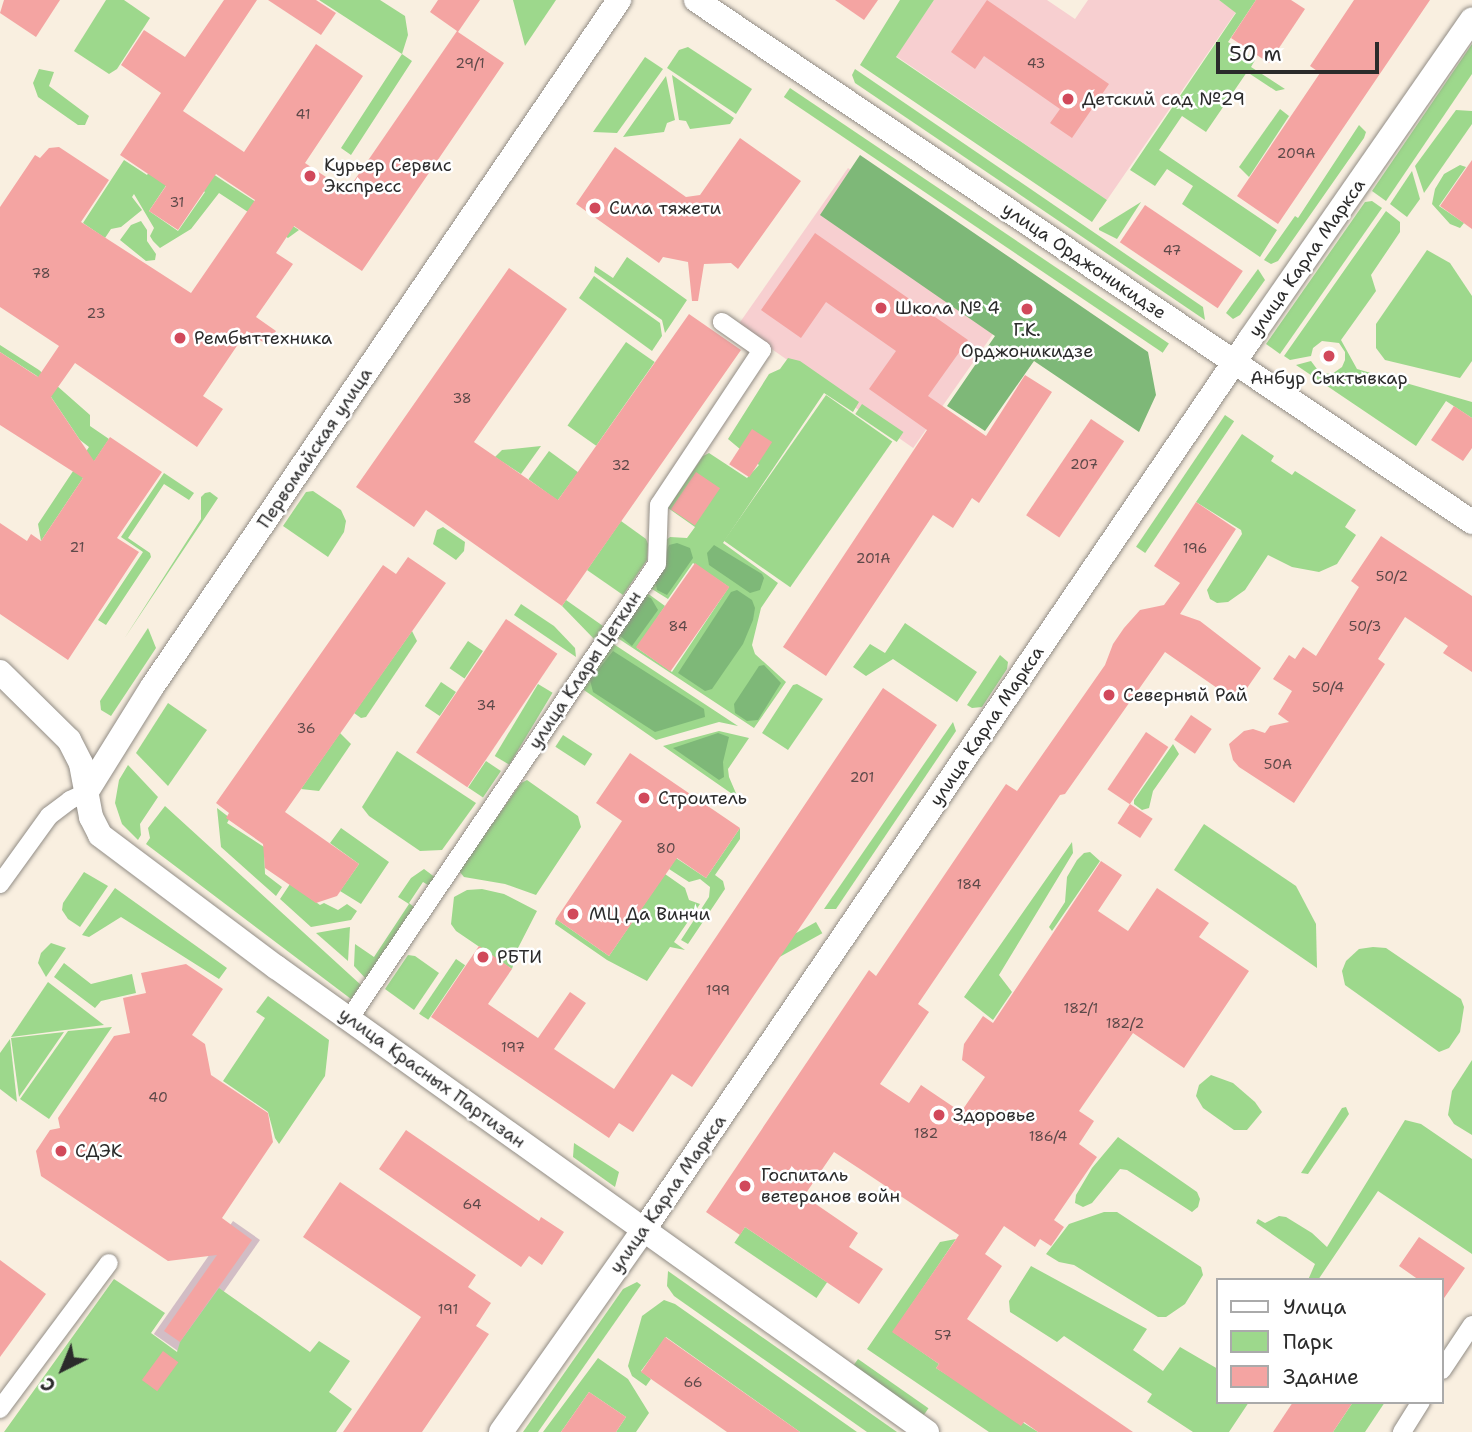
<!DOCTYPE html>
<meta charset="utf-8">
<style>
body{margin:0}
#map{position:relative;width:1472px;height:1432px;overflow:hidden;background:#f9efe0;font-family:"Shantell Sans",sans-serif}
div>[style]{position:absolute}
[style*='--x']{left:calc(var(--x)*1px);top:calc(var(--y)*1px);width:calc(var(--w)*1px);rotate:calc(var(--a)*1deg)}
.built>*{inset:0;background:#f7cfd0;transform-origin:0 0}
.industrial>*{inset:0;background:#d2bdc5;transform-origin:0 0}
.green>*{inset:0;background:#9dd88c;transform-origin:0 0}
.forest>*{inset:0;background:#7eb878}
.building>*{inset:0;background:#f4a4a2;transform-origin:0 0}
.roads{filter:drop-shadow(0 0 2px #928d86) drop-shadow(0 0 2px #928d86)}
.street>*{height:18px;margin:-9px;padding:0 9px;transform-origin:9px;border-radius:9px;background:#fff}
.secondary>*{height:24px;margin:-12px;padding:0 12px;transform-origin:12px;border-radius:12px;background:#fff}
.dots>*{width:19px;height:19px;translate:-50% -50%;box-sizing:border-box;border:4px solid #fff;border-radius:50%}
span{translate:-50% -50%;white-space:nowrap;text-align:center;line-height:1.15;-webkit-text-stroke:5px #fff;paint-order:stroke}
.number-label{font-size:14px;color:#5d4949}
.number-label span{-webkit-text-stroke-width:0}
.poi-label{font-size:18px;color:#2b2b2b}
.left{translate:0 -50%;text-align:left}
.street-label{font-size:18px;color:#2b2b2b}
.legend{position:absolute;left:1216px;top:1278px;width:228px;height:126px;box-sizing:border-box;background:#fff;border:2px solid #aaa;margin:0;padding:9px 12px;list-style:none;font-size:21px;color:#2b2b2b}
.legend li{display:flex;align-items:center;gap:14px;height:35px}
.legend b{width:35px;border:2px solid #aaa}
.north{position:absolute;left:28px;top:1334px;width:70px;height:70px;-webkit-text-stroke:5px #fff;paint-order:stroke;rotate:223deg;font-size:19px;font-weight:700;line-height:28px;text-align:center;color:#2b2b2b}
.north::after{content:'';display:block;margin:auto;width:24px;height:32px;background:#2b2b2b;clip-path:polygon(50% 0,100% 100%,50% 72%,0 100%)}
.scale{position:absolute;left:1216px;top:42px;width:163px;height:32px;box-sizing:border-box;border:4px solid #2b2b2b;border-top:0;padding-left:9px;font-size:21px;line-height:24px;white-space:nowrap;color:#2b2b2b;-webkit-text-stroke:5px #fff;paint-order:stroke}
</style>
<div id="map">
<div class="built">
<i style="clip-path:polygon(934px 0,1047px 0,1075px 19px,1088px 0,1219px 0,1236px 12px,1107px 200px,896px 56px)"></i>
<i style="left:848px;top:168px;width:214px;height:192px;rotate:35deg"></i>
</div>
<div class="industrial">
<i style="left:233px;top:1221px;width:33px;height:138px;rotate:35deg"></i>
</div>
<div class="green">
<i style="clip-path:polygon(106px 0,124px 0,150px 18px,117px 69px,109px 74px,74px 51px)"></i>
<i style="clip-path:polygon(319px 0,380px 0,405px 16px,408px 35px,402px 54px,412px 61px,351px 155px,341px 148px,402px 54px)"></i>
<i style="clip-path:polygon(513px 0,556px 0,525px 46px)"></i>
<i style="clip-path:polygon(900px 0,934px 0,896px 57px,1107px 200px,1092px 222px,860px 65px)"></i>
<i style="clip-path:polygon(1219px 0,1256px 0,1228px 42px,1255px 60px,1251px 67px,1285px 89px,1276px 91px,1247px 72px,1206px 132px,1182px 116px,1159px 150px,1277px 230px,1260px 257px,1182px 204px,1193px 186px,1167px 169px,1155px 186px,1130px 170px,1236px 13px)"></i>
<i style="clip-path:polygon(1472px 44px,1472px 74px,1386px 201px,1372px 191px)"></i>
<i style="clip-path:polygon(688px 47px,752px 89px,736px 114px,667px 68px,679px 50px)"></i>
<i style="clip-path:polygon(645px 57px,663px 69px,617px 133px,593px 132px)"></i>
<i style="clip-path:polygon(39px 69px,54px 72px,49px 86px,89px 116px,85px 125px,78px 125px,38px 97px,33px 83px)"></i>
<i style="clip-path:polygon(855px 69px,1203px 307px,1205px 320px,855px 83px,852px 75px)"></i>
<i style="clip-path:polygon(672px 75px,734px 118px,730px 124px,690px 129px,686px 121px,679px 120px)"></i>
<i style="clip-path:polygon(666px 76px,675px 120px,667px 123px,664px 132px,623px 137px)"></i>
<i style="left:790px;top:88px;width:457px;height:11px;rotate:34deg"></i>
<i style="clip-path:polygon(1280px 109px,1289px 116px,1249px 177px,1239px 167px)"></i>
<i style="clip-path:polygon(1456px 110px,1472px 111px,1472px 124px,1424px 193px,1415px 166px)"></i>
<i style="clip-path:polygon(1359px 125px,1366px 132px,1364px 138px,1278px 261px,1271px 264px,1264px 260px,1295px 216px,1298px 218px)"></i>
<i style="clip-path:polygon(evenodd,164px 141px,225px 182px,299px 230px,288px 238px,219px 193px,191px 229px,160px 248px,153px 241px,150px 236px,154px 228px,134px 194px,132px 197px,142px 210px,121px 227px,111px 229px,105px 238px,83px 223px,124px 160px,147px 175px,160px 155px,164px 141px,175px 172px,205px 192px,178px 231px,149px 211px,175px 172px)"></i>
<i style="clip-path:polygon(1460px 165px,1466px 167px,1439px 206px,1464px 223px,1460px 228px,1450px 224px,1432px 204px,1435px 189px,1444px 174px)"></i>
<i style="clip-path:polygon(1412px 171px,1420px 199px,1407px 217px,1390px 204px)"></i>
<i style="clip-path:polygon(1372px 201px,1382px 208px,1280px 354px,1266px 344px,1365px 202px)"></i>
<i style="clip-path:polygon(1141px 202px,1117px 239px,1099px 230px,1099px 228px)"></i>
<i style="clip-path:polygon(1386px 211px,1400px 222px,1400px 232px,1371px 275px,1376px 291px,1341px 340px,1357px 369px,1472px 402px,1472px 418px,1446px 401px,1416px 446px,1296px 365px,1311px 361px,1320px 373px,1332px 374px,1342px 367px,1345px 360px,1345px 352px,1339px 343px,1322px 341px,1313px 348px,1311px 356px,1290px 360px,1284px 356px)"></i>
<i style="clip-path:polygon(141px 221px,147px 230px,147px 241px,156px 254px,155px 260px,146px 261px,120px 240px,131px 225px)"></i>
<i style="clip-path:polygon(1427px 250px,1450px 263px,1472px 296px,1472px 361px,1460px 378px,1385px 360px,1376px 348px,1376px 324px)"></i>
<i style="clip-path:polygon(627px 257px,687px 300px,665px 333px,662px 320px,594px 272px,595px 266px,613px 278px)"></i>
<i style="clip-path:polygon(1258px 269px,1265px 280px,1240px 315px,1233px 319px,1226px 313px)"></i>
<i style="clip-path:polygon(594px 276px,660px 323px,662px 336px,652px 351px,579px 298px)"></i>
<i style="left:626px;top:342px;width:35px;height:102px;rotate:35deg"></i>
<i style="clip-path:polygon(0 345px,39px 370px,90px 415px,90px 426px,109px 439px,41px 541px,38px 524px,89px 447px,80px 440px,37px 376px,0 352px)"></i>
<i style="clip-path:polygon(788px 358px,800px 361px,859px 402px,853px 412px,824px 393px,723px 543px,778px 583px,761px 608px,752px 645px,755px 654px,786px 682px,754px 728px,613px 635px,643px 590px,665px 606px,637px 648px,672px 672px,729px 587px,693px 563px,668px 599px,647px 586px,666px 540px,670px 537px,687px 538px,695px 527px,668px 508px,703px 456px,709px 453px,747px 478px,759px 465px,728px 439px,769px 374px,780px 369px)"></i>
<i style="left:826px;top:395px;width:81px;height:178px;rotate:35deg"></i>
<i style="left:862px;top:404px;width:50px;height:12px;rotate:34deg"></i>
<i style="left:1225px;top:415px;width:11px;height:159px;rotate:34deg"></i>
<i style="clip-path:polygon(1242px 434px,1274px 456px,1271px 461px,1292px 475px,1295px 471px,1356px 510px,1345px 527px,1356px 535px,1337px 564px,1319px 572px,1292px 567px,1268px 555px,1245px 590px,1228px 602px,1217px 603px,1210px 599px,1207px 590px,1242px 534px,1241px 530px,1196px 502px)"></i>
<i style="clip-path:polygon(541px 446px,521px 474px,495px 457px,502px 450px)"></i>
<i style="left:549px;top:451px;width:36px;height:35px;rotate:36deg"></i>
<i style="clip-path:polygon(164px 473px,194px 493px,189px 500px,164px 484px,128px 538px,150px 553px,151px 557px,106px 625px,98px 620px,143px 552px,121px 537px)"></i>
<i style="clip-path:polygon(313px 491px,341px 510px,346px 521px,344px 532px,328px 557px,283px 526px,306px 492px)"></i>
<i style="clip-path:polygon(205px 493px,210px 492px,218px 498px,124px 639px,201px 519px,201px 497px)"></i>
<i style="clip-path:polygon(621px 521px,646px 539px,648px 544px,647px 560px,623px 595px,587px 570px)"></i>
<i style="clip-path:polygon(443px 527px,465px 542px,464px 551px,456px 560px,433px 544px,437px 530px)"></i>
<i style="clip-path:polygon(566px 600px,603px 626px,595px 640px,562px 606px)"></i>
<i style="clip-path:polygon(521px 604px,554px 626px,575px 648px,576px 657px,514px 615px)"></i>
<i style="clip-path:polygon(905px 623px,977px 672px,957px 702px,893px 659px,866px 676px,853px 667px,870px 644px,885px 653px)"></i>
<i style="clip-path:polygon(148px 628px,156px 648px,111px 716px,101px 710px,100px 701px)"></i>
<i style="clip-path:polygon(412px 631px,417px 641px,366px 717px,361px 718px,354px 713px)"></i>
<i style="left:468px;top:641px;width:18px;height:33px;rotate:34deg"></i>
<i style="clip-path:polygon(612px 643px,738px 726px,719px 722px,656px 740px,581px 688px)"></i>
<i style="clip-path:polygon(1000px 655px,1008px 662px,1007px 669px,982px 707px,972px 708px,967px 705px)"></i>
<i style="left:441px;top:682px;width:18px;height:29px;rotate:34deg"></i>
<i style="left:538px;top:684px;width:17px;height:84px;rotate:31deg"></i>
<i style="clip-path:polygon(797px 684px,823px 699px,788px 750px,762px 733px,793px 685px)"></i>
<i style="clip-path:polygon(168px 703px,207px 730px,168px 786px,136px 753px)"></i>
<i style="clip-path:polygon(953px 722px,956px 731px,836px 909px,824px 909px)"></i>
<i style="clip-path:polygon(719px 731px,749px 738px,728px 769px,729px 777px,738px 798px,663px 746px)"></i>
<i style="clip-path:polygon(340px 733px,351px 744px,319px 791px,301px 789px)"></i>
<i style="left:563px;top:735px;width:35px;height:14px;rotate:33deg"></i>
<i style="clip-path:polygon(1173px 744px,1179px 754px,1153px 791px,1149px 808px,1142px 810px,1134px 804px,1134px 800px)"></i>
<i style="clip-path:polygon(397px 751px,476px 803px,442px 850px,420px 851px,369px 816px,362px 807px)"></i>
<i style="left:486px;top:761px;width:18px;height:32px;rotate:34deg"></i>
<i style="clip-path:polygon(128px 765px,158px 797px,140px 824px,141px 835px,138px 840px,122px 824px,115px 803px,119px 780px)"></i>
<i style="clip-path:polygon(527px 780px,578px 816px,581px 827px,536px 895px,505px 884px,464px 877px,459px 871px,521px 783px)"></i>
<i style="clip-path:polygon(165px 806px,361px 985px,351px 999px,146px 844px,150px 838px,148px 828px)"></i>
<i style="clip-path:polygon(217px 808px,230px 818px,227px 823px,264px 847px,265px 874px,282px 887px,276px 896px,221px 847px)"></i>
<i style="clip-path:polygon(1204px 824px,1296px 886px,1316px 924px,1317px 968px,1174px 870px)"></i>
<i style="clip-path:polygon(341px 828px,389px 862px,361px 904px,340px 891px,359px 864px,330px 843px)"></i>
<i style="clip-path:polygon(740px 828px,740px 839px,715px 875px,723px 881px,725px 889px,688px 944px,681px 940px,709px 897px,710px 887px,700px 879px,689px 882px,669px 869px,676px 858px,706px 878px)"></i>
<i style="clip-path:polygon(1072px 842px,1073px 853px,999px 975px,1012px 992px,993px 1020px,964px 997px)"></i>
<i style="clip-path:polygon(1090px 852px,1100px 861px,1052px 931px,1049px 927px,1065px 902px,1067px 877px,1077px 860px,1084px 853px)"></i>
<i style="clip-path:polygon(424px 869px,436px 878px,433px 888px,423px 882px,409px 903px,414px 907px,367px 980px,354px 966px,355px 944px,374px 957px,409px 904px,398px 897px,411px 878px)"></i>
<i style="clip-path:polygon(84px 872px,108px 886px,80px 927px,68px 919px,62px 910px,63px 903px)"></i>
<i style="clip-path:polygon(665px 874px,685px 888px,689px 900px,700px 904px,674px 942px,685px 950px,670px 947px,647px 981px,607px 960px,555px 924px,556px 919px,609px 956px)"></i>
<i style="clip-path:polygon(290px 884px,320px 905px,324px 903px,338px 910px,347px 904px,357px 911px,351px 920px,311px 927px,280px 899px)"></i>
<i style="clip-path:polygon(115px 888px,227px 968px,219px 979px,121px 917px,89px 937px,82px 935px)"></i>
<i style="clip-path:polygon(482px 889px,504px 894px,537px 911px,518px 948px,512px 969px,456px 931px,451px 924px,454px 897px,467px 890px)"></i>
<i style="left:816px;top:922px;width:13px;height:88px;rotate:61deg"></i>
<i style="clip-path:polygon(350px 927px,348px 961px,316px 933px)"></i>
<i style="clip-path:polygon(51px 943px,66px 948px,46px 977px,38px 963px,41px 953px)"></i>
<i style="clip-path:polygon(1373px 947px,1386px 948px,1461px 999px,1464px 1007px,1460px 1032px,1449px 1048px,1439px 1052px,1345px 985px,1342px 971px,1346px 961px,1359px 949px)"></i>
<i style="clip-path:polygon(408px 955px,415px 956px,439px 973px,414px 1010px,385px 989px)"></i>
<i style="left:456px;top:959px;width:11px;height:66px;rotate:34deg"></i>
<i style="clip-path:polygon(64px 963px,91px 984px,132px 974px,136px 993px,101px 1001px,95px 1008px,54px 977px)"></i>
<i style="clip-path:polygon(48px 982px,104px 1025px,11px 1037px)"></i>
<i style="clip-path:polygon(268px 996px,329px 1040px,325px 1076px,279px 1144px,275px 1138px,268px 1112px,223px 1081px,265px 1018px,256px 1012px)"></i>
<i style="clip-path:polygon(112px 1027px,49px 1119px,20px 1099px,68px 1031px)"></i>
<i style="clip-path:polygon(64px 1032px,19px 1097px,11px 1038px)"></i>
<i style="clip-path:polygon(10px 1039px,17px 1102px,0 1089px,0 1053px)"></i>
<i style="clip-path:polygon(1472px 1060px,1472px 1135px,1454px 1124px,1448px 1115px,1452px 1091px)"></i>
<i style="clip-path:polygon(1211px 1075px,1233px 1083px,1255px 1102px,1262px 1112px,1247px 1130px,1234px 1130px,1203px 1108px,1196px 1096px,1199px 1085px)"></i>
<i style="clip-path:polygon(1346px 1107px,1349px 1114px,1308px 1174px,1301px 1173px,1342px 1108px)"></i>
<i style="clip-path:polygon(1405px 1120px,1421px 1124px,1472px 1159px,1472px 1254px,1378px 1191px,1318px 1280px,1308px 1280px,1315px 1264px,1256px 1223px,1258px 1219px,1265px 1223px,1279px 1216px,1286px 1217px,1312px 1233px,1327px 1247px)"></i>
<i style="clip-path:polygon(1118px 1137px,1197px 1192px,1200px 1199px,1198px 1207px,1192px 1212px,1127px 1170px,1120px 1169px,1092px 1203px,1083px 1207px,1075px 1203px,1076px 1195px,1092px 1168px)"></i>
<i style="clip-path:polygon(574px 1143px,619px 1172px,615px 1187px,573px 1157px)"></i>
<i style="clip-path:polygon(1104px 1212px,1117px 1212px,1201px 1267px,1203px 1275px,1185px 1304px,1166px 1317px,1158px 1317px,1074px 1265px,1059px 1262px,1046px 1254px,1069px 1224px)"></i>
<i style="left:745px;top:1227px;width:99px;height:19px;rotate:34deg"></i>
<i style="clip-path:polygon(956px 1239px,893px 1332px,939px 1364px,936px 1368px,1038px 1432px,989px 1432px,867px 1349px,940px 1242px)"></i>
<i style="clip-path:polygon(1031px 1266px,1147px 1329px,1133px 1350px,1163px 1371px,1180px 1347px,1218px 1369px,1218px 1402px,1249px 1402px,1229px 1432px,1193px 1432px,1147px 1402px,1152px 1394px,1064px 1336px,1057px 1342px,1010px 1312px,1009px 1301px)"></i>
<i style="clip-path:polygon(668px 1271px,897px 1432px,867px 1432px,674px 1296px,667px 1286px)"></i>
<i style="clip-path:polygon(114px 1279px,165px 1313px,151px 1333px,177px 1352px,180px 1342px,219px 1288px,310px 1352px,319px 1341px,350px 1361px,329px 1392px,352px 1409px,336px 1432px,4px 1432px)"></i>
<i style="clip-path:polygon(637px 1282px,641px 1285px,538px 1432px,523px 1432px,623px 1289px)"></i>
<i style="clip-path:polygon(664px 1300px,675px 1304px,857px 1432px,800px 1432px,666px 1337px,641px 1371px,651px 1379px,646px 1386px,632px 1376px,628px 1366px,642px 1316px)"></i>
<i style="clip-path:polygon(598px 1358px,628px 1379px,649px 1413px,636px 1432px,616px 1432px,626px 1417px,589px 1392px,561px 1432px,543px 1432px)"></i>
<i style="left:858px;top:1359px;width:86px;height:9px;rotate:35deg"></i>
<i style="clip-path:polygon(1353px 1402px,1385px 1402px,1365px 1432px,1333px 1432px)"></i>
</div>
<div class="forest">
<i style="clip-path:polygon(860px 155px,1148px 352px,1156px 395px,1139px 432px,1034px 361px,985px 431px,947px 406px,995px 336px,820px 215px)"></i>
<i style="clip-path:polygon(677px 543px,690px 548px,693px 558px,667px 595px,657px 590px,655px 580px,669px 545px)"></i>
<i style="clip-path:polygon(714px 545px,762px 574px,764px 578px,760px 590px,750px 593px,709px 565px,707px 553px)"></i>
<i style="clip-path:polygon(737px 590px,752px 600px,755px 608px,753px 620px,743px 644px,712px 689px,705px 691px,678px 673px,731px 592px)"></i>
<i style="clip-path:polygon(642px 595px,651px 598px,658px 610px,632px 646px,619px 635px)"></i>
<i style="clip-path:polygon(613px 651px,704px 709px,705px 717px,655px 732px,593px 692px,590px 680px)"></i>
<i style="clip-path:polygon(764px 665px,781px 683px,758px 720px,747px 721px,735px 713px,734px 704px,759px 666px)"></i>
<i style="clip-path:polygon(718px 733px,729px 737px,723px 762px,724px 777px,719px 780px,673px 748px)"></i>
</div>
<div class="building">
<i style="clip-path:polygon(4px 0,60px 0,36px 37px,0 13px)"></i>
<i style="clip-path:polygon(224px 0,257px 0,183px 111px,244px 152px,316px 44px,363px 76px,305px 163px,347px 191px,457px 31px,430px 12px,438px 0,480px 0,458px 32px,504px 63px,362px 271px,294px 226px,276px 253px,293px 264px,256px 317px,276px 331px,267px 345px,247px 331px,203px 396px,223px 409px,197px 447px,75px 363px,51px 397px,94px 461px,110px 437px,162px 472px,117px 538px,139px 552px,68px 660px,0 614px,0 523px,27px 541px,31px 534px,41px 541px,83px 478px,0 425px,0 352px,38px 377px,59px 346px,0 307px,0 207px,35px 155px,40px 158px,49px 148px,59px 147px,109px 180px,81px 222px,191px 293px,255px 200px,216px 174px,178px 230px,149px 211px,166px 186px,120px 155px,161px 93px,121px 65px,144px 30px,185px 57px)"></i>
<i style="clip-path:polygon(268px 0,316px 0,336px 13px,321px 35px)"></i>
<i style="clip-path:polygon(835px 0,878px 0,864px 20px)"></i>
<i style="clip-path:polygon(987px 0,1109px 84px,1072px 138px,1050px 123px,1060px 109px,984px 56px,975px 69px,951px 52px)"></i>
<i style="clip-path:polygon(1256px 0,1291px 0,1305px 9px,1269px 63px,1231px 38px)"></i>
<i style="clip-path:polygon(1354px 0,1430px 0,1278px 224px,1237px 196px,1320px 73px,1310px 66px)"></i>
<i style="clip-path:polygon(740px 138px,801px 181px,738px 269px,731px 263px,704px 264px,698px 301px,692px 301px,688px 262px,663px 257px,659px 263px,576px 204px,615px 147px,686px 197px,700px 195px)"></i>
<i style="clip-path:polygon(1472px 160px,1472px 229px,1440px 206px)"></i>
<i style="left:1145px;top:205px;width:118px;height:45px;rotate:34deg"></i>
<i style="clip-path:polygon(815px 233px,968px 340px,928px 396px,986px 436px,1025px 375px,1052px 392px,979px 503px,972px 498px,953px 528px,933px 515px,826px 676px,783px 647px,927px 430px,869px 389px,896px 351px,826px 302px,801px 338px,761px 310px)"></i>
<i style="clip-path:polygon(509px 268px,567px 309px,474px 442px,558px 500px,689px 314px,741px 350px,562px 606px,426px 510px,414px 527px,356px 487px)"></i>
<i style="clip-path:polygon(1454px 406px,1472px 418px,1472px 448px,1463px 461px,1431px 440px)"></i>
<i style="left:1091px;top:419px;width:40px;height:116px;rotate:34deg"></i>
<i style="left:752px;top:429px;width:24px;height:42px;rotate:33deg"></i>
<i style="left:696px;top:472px;width:29px;height:45px;rotate:34deg"></i>
<i style="clip-path:polygon(1196px 502px,1236px 529px,1180px 614px,1200px 621px,1261px 668px,1245px 691px,1241px 688px,1233px 699px,1165px 652px,1065px 794px,1060px 795px,918px 1004px,929px 1012px,880px 1084px,909px 1103px,921px 1085px,961px 1112px,985px 1077px,962px 1060px,964px 1044px,983px 1016px,993px 1023px,1101px 861px,1122px 875px,1098px 911px,1128px 931px,1157px 888px,1209px 923px,1199px 937px,1249px 971px,1184px 1068px,1133px 1033px,1079px 1111px,1094px 1121px,1079px 1144px,1097px 1157px,1054px 1220px,1064px 1227px,1051px 1246px,1040px 1239px,1035px 1247px,1004px 1226px,985px 1254px,1002px 1266px,967px 1319px,1133px 1432px,1038px 1432px,1024px 1422px,1021px 1426px,936px 1368px,939px 1364px,892px 1332px,959px 1235px,863px 1171px,834px 1152px,804px 1196px,858px 1233px,849px 1247px,883px 1269px,859px 1304px,745px 1227px,740px 1235px,706px 1212px,869px 970px,876px 976px,1006px 784px,1017px 791px,1105px 665px,1113px 644px,1124px 628px,1140px 610px,1164px 605px,1180px 583px,1154px 566px)"></i>
<i style="clip-path:polygon(1381px 536px,1472px 596px,1472px 672px,1443px 653px,1448px 646px,1405px 617px,1378px 659px,1385px 664px,1294px 803px,1239px 767px,1233px 760px,1229px 744px,1244px 731px,1253px 729px,1265px 733px,1270px 726px,1289px 722px,1278px 714px,1292px 691px,1273px 679px,1289px 655px,1295px 659px,1303px 647px,1316px 656px,1359px 587px,1351px 581px)"></i>
<i style="clip-path:polygon(408px 557px,446px 583px,285px 812px,359px 864px,337px 896px,316px 903px,265px 868px,263px 844px,226px 818px,229px 813px,216px 803px,383px 565px,396px 574px)"></i>
<i style="left:695px;top:563px;width:42px;height:103px;rotate:35deg"></i>
<i style="left:506px;top:619px;width:62px;height:161px;rotate:34deg"></i>
<i style="clip-path:polygon(883px 688px,937px 725px,692px 1087px,672px 1074px,633px 1132px,619px 1123px,609px 1138px,431px 1017px,479px 946px,512px 969px,488px 1004px,538px 1038px,570px 992px,586px 1003px,554px 1049px,614px 1089px)"></i>
<i style="left:1191px;top:715px;width:25px;height:30px;rotate:34deg"></i>
<i style="left:1146px;top:732px;width:27px;height:69px;rotate:34deg"></i>
<i style="clip-path:polygon(630px 753px,740px 828px,706px 878px,677px 858px,609px 956px,556px 919px,622px 821px,596px 803px)"></i>
<i style="left:1130px;top:804px;width:27px;height:23px;rotate:33deg"></i>
<i style="clip-path:polygon(186px 964px,223px 989px,192px 1035px,205px 1044px,211px 1075px,268px 1113px,273px 1142px,222px 1218px,252px 1240px,180px 1342px,164px 1331px,217px 1255px,168px 1261px,41px 1176px,36px 1151px,50px 1130px,60px 1128px,58px 1118px,114px 1036px,130px 1033px,123px 998px,146px 993px,141px 973px)"></i>
<i style="clip-path:polygon(406px 1130px,539px 1221px,541px 1217px,564px 1232px,542px 1265px,529px 1256px,521px 1267px,379px 1169px)"></i>
<i style="clip-path:polygon(340px 1182px,476px 1275px,468px 1287px,491px 1303px,476px 1326px,489px 1334px,422px 1432px,343px 1432px,421px 1317px,303px 1237px)"></i>
<i style="clip-path:polygon(1419px 1237px,1465px 1268px,1442px 1301px,1442px 1280px,1419px 1280px,1399px 1266px)"></i>
<i style="clip-path:polygon(0 1260px,46px 1294px,0 1357px)"></i>
<i style="clip-path:polygon(665px 1337px,800px 1432px,727px 1432px,641px 1372px)"></i>
<i style="left:163px;top:1351px;width:19px;height:36px;rotate:36deg"></i>
<i style="clip-path:polygon(589px 1392px,626px 1417px,616px 1432px,561px 1432px)"></i>
<i style="clip-path:polygon(1293px 1402px,1353px 1402px,1333px 1432px,1273px 1432px)"></i>
</div>
<div class="roads">
<div class="street">
<i style="--x:0;--y:884;--w:84;--a:-54.2"></i>
<i style="--x:49;--y:816;--w:26;--a:-37"></i>
<i style="--x:70;--y:800;--w:17;--a:-24"></i>
<i style="--x:349;--y:1019;--w:549;--a:-55.91"></i>
<i style="--x:657;--y:564;--w:59;--a:-88.1"></i>
<i style="--x:659;--y:505;--w:186;--a:-56.4"></i>
<i style="--x:762;--y:350;--w:49;--a:-145"></i>
<i style="--x:1442;--y:1370;--w:54;--a:-56.3"></i>
<i style="--x:0;--y:1409;--w:182;--a:-53.3"></i>
<i style="--x:1402;--y:1432;--w:36;--a:-58"></i>
</div>
<div class="secondary">
<i style="--x:696;--y:0;--w:935;--a:33.93"></i>
<i style="--x:0;--y:672;--w:97;--a:44.6"></i>
<i style="--x:69;--y:740;--w:27;--a:63"></i>
<i style="--x:81;--y:764;--w:54;--a:79.3"></i>
<i style="--x:91;--y:817;--w:20;--a:63"></i>
<i style="--x:100;--y:835;--w:220;--a:36.9"></i>
<i style="--x:276;--y:967;--w:800;--a:35.54"></i>
<i style="--x:86;--y:793;--w:125;--a:-58.1"></i>
<i style="--x:152;--y:687;--w:831;--a:-55.79"></i>
<i style="--x:501;--y:1432;--w:246;--a:-54.8"></i>
<i style="--x:643;--y:1231;--w:1079;--a:-55.76"></i>
<i style="--x:1250;--y:339;--w:389;--a:-55.2"></i>
</div>
</div>
<div class="dots">
<i style="left:1068px;top:99px;background:#d1495b"></i>
<i style="left:310px;top:176px;background:#d1495b"></i>
<i style="left:595px;top:208px;background:#d1495b"></i>
<i style="left:881px;top:308px;background:#d1495b"></i>
<i style="left:1027px;top:309px;background:#d1495b"></i>
<i style="left:180px;top:338px;background:#d1495b"></i>
<i style="left:1329px;top:356px;background:#d1495b"></i>
<i style="left:1109px;top:695px;background:#d1495b"></i>
<i style="left:644px;top:798px;background:#d1495b"></i>
<i style="left:573px;top:914px;background:#d1495b"></i>
<i style="left:483px;top:957px;background:#d1495b"></i>
<i style="left:939px;top:1115px;background:#d1495b"></i>
<i style="left:61px;top:1151px;background:#d1495b"></i>
<i style="left:745px;top:1186px;background:#d1495b"></i>
</div>
<div class="number-label">
<span style="left:470px;top:63px">29/1</span>
<span style="left:1036px;top:63px">43</span>
<span style="left:303px;top:114px">41</span>
<span style="left:1296px;top:153px">209А</span>
<span style="left:177px;top:202px">31</span>
<span style="left:1172px;top:250px">47</span>
<span style="left:41px;top:273px">78</span>
<span style="left:96px;top:313px">23</span>
<span style="left:462px;top:398px">38</span>
<span style="left:1084px;top:464px">207</span>
<span style="left:621px;top:465px">32</span>
<span style="left:77px;top:547px">21</span>
<span style="left:1195px;top:548px">196</span>
<span style="left:873px;top:558px">201А</span>
<span style="left:1392px;top:576px">50/2</span>
<span style="left:678px;top:626px">84</span>
<span style="left:1365px;top:626px">50/3</span>
<span style="left:1328px;top:687px">50/4</span>
<span style="left:486px;top:705px">34</span>
<span style="left:306px;top:728px">36</span>
<span style="left:1278px;top:764px">50А</span>
<span style="left:862px;top:777px">201</span>
<span style="left:666px;top:848px">80</span>
<span style="left:969px;top:884px">184</span>
<span style="left:718px;top:990px">199</span>
<span style="left:1081px;top:1008px">182/1</span>
<span style="left:1125px;top:1023px">182/2</span>
<span style="left:513px;top:1047px">197</span>
<span style="left:158px;top:1097px">40</span>
<span style="left:926px;top:1133px">182</span>
<span style="left:1048px;top:1136px">186/4</span>
<span style="left:472px;top:1204px">64</span>
<span style="left:448px;top:1309px">191</span>
<span style="left:943px;top:1335px">57</span>
<span style="left:693px;top:1382px">66</span>
</div>
<div class="poi-label">
<span class="left" style="left:1082px;top:99px">Детский сад №29</span>
<span class="left" style="left:324px;top:176px">Курьер Сервис<br>Экспресс</span>
<span class="left" style="left:609px;top:208px">Сила тяжети</span>
<span class="left" style="left:895px;top:308px">Школа № 4</span>
<span style="left:1027px;top:341px">Г.К.<br>Орджоникидзе</span>
<span class="left" style="left:194px;top:338px">Рембыттехника</span>
<span style="left:1329px;top:378px">Анбур Сыктывкар</span>
<span class="left" style="left:1123px;top:695px">Северный Рай</span>
<span class="left" style="left:658px;top:798px">Строитель</span>
<span class="left" style="left:589px;top:914px">МЦ Да Винчи</span>
<span class="left" style="left:497px;top:957px">РБТИ</span>
<span class="left" style="left:953px;top:1115px">Здоровье</span>
<span class="left" style="left:75px;top:1151px">СДЭК</span>
<span class="left" style="left:761px;top:1186px">Госпиталь<br>ветеранов войн</span>
</div>
<div class="street-label">
<span style="left:1307px;top:258px;rotate:-55deg">улица Карла Маркса</span>
<span style="left:1084px;top:261px;rotate:34deg">улица Орджоникидзе</span>
<span style="left:315px;top:448px;rotate:-56deg">Первомайская улица</span>
<span style="left:585px;top:670px;rotate:-56deg">улица Клары Цеткин</span>
<span style="left:987px;top:726px;rotate:-56deg">улица Карла Маркса</span>
<span style="left:432px;top:1078px;rotate:36deg">улица Красных Партизан</span>
<span style="left:668px;top:1194px;rotate:-55deg">улица Карла Маркса</span>
</div>
<ul class="legend">
<li><b style="height:9px;background:#fff"></b>Улица</li>
<li><b style="height:19px;background:#9dd88c"></b>Парк</li>
<li><b style="height:19px;background:#f4a4a2"></b>Здание</li>
</ul>
<div class="north">С</div>
<div class="scale">50 m</div>
</div>
